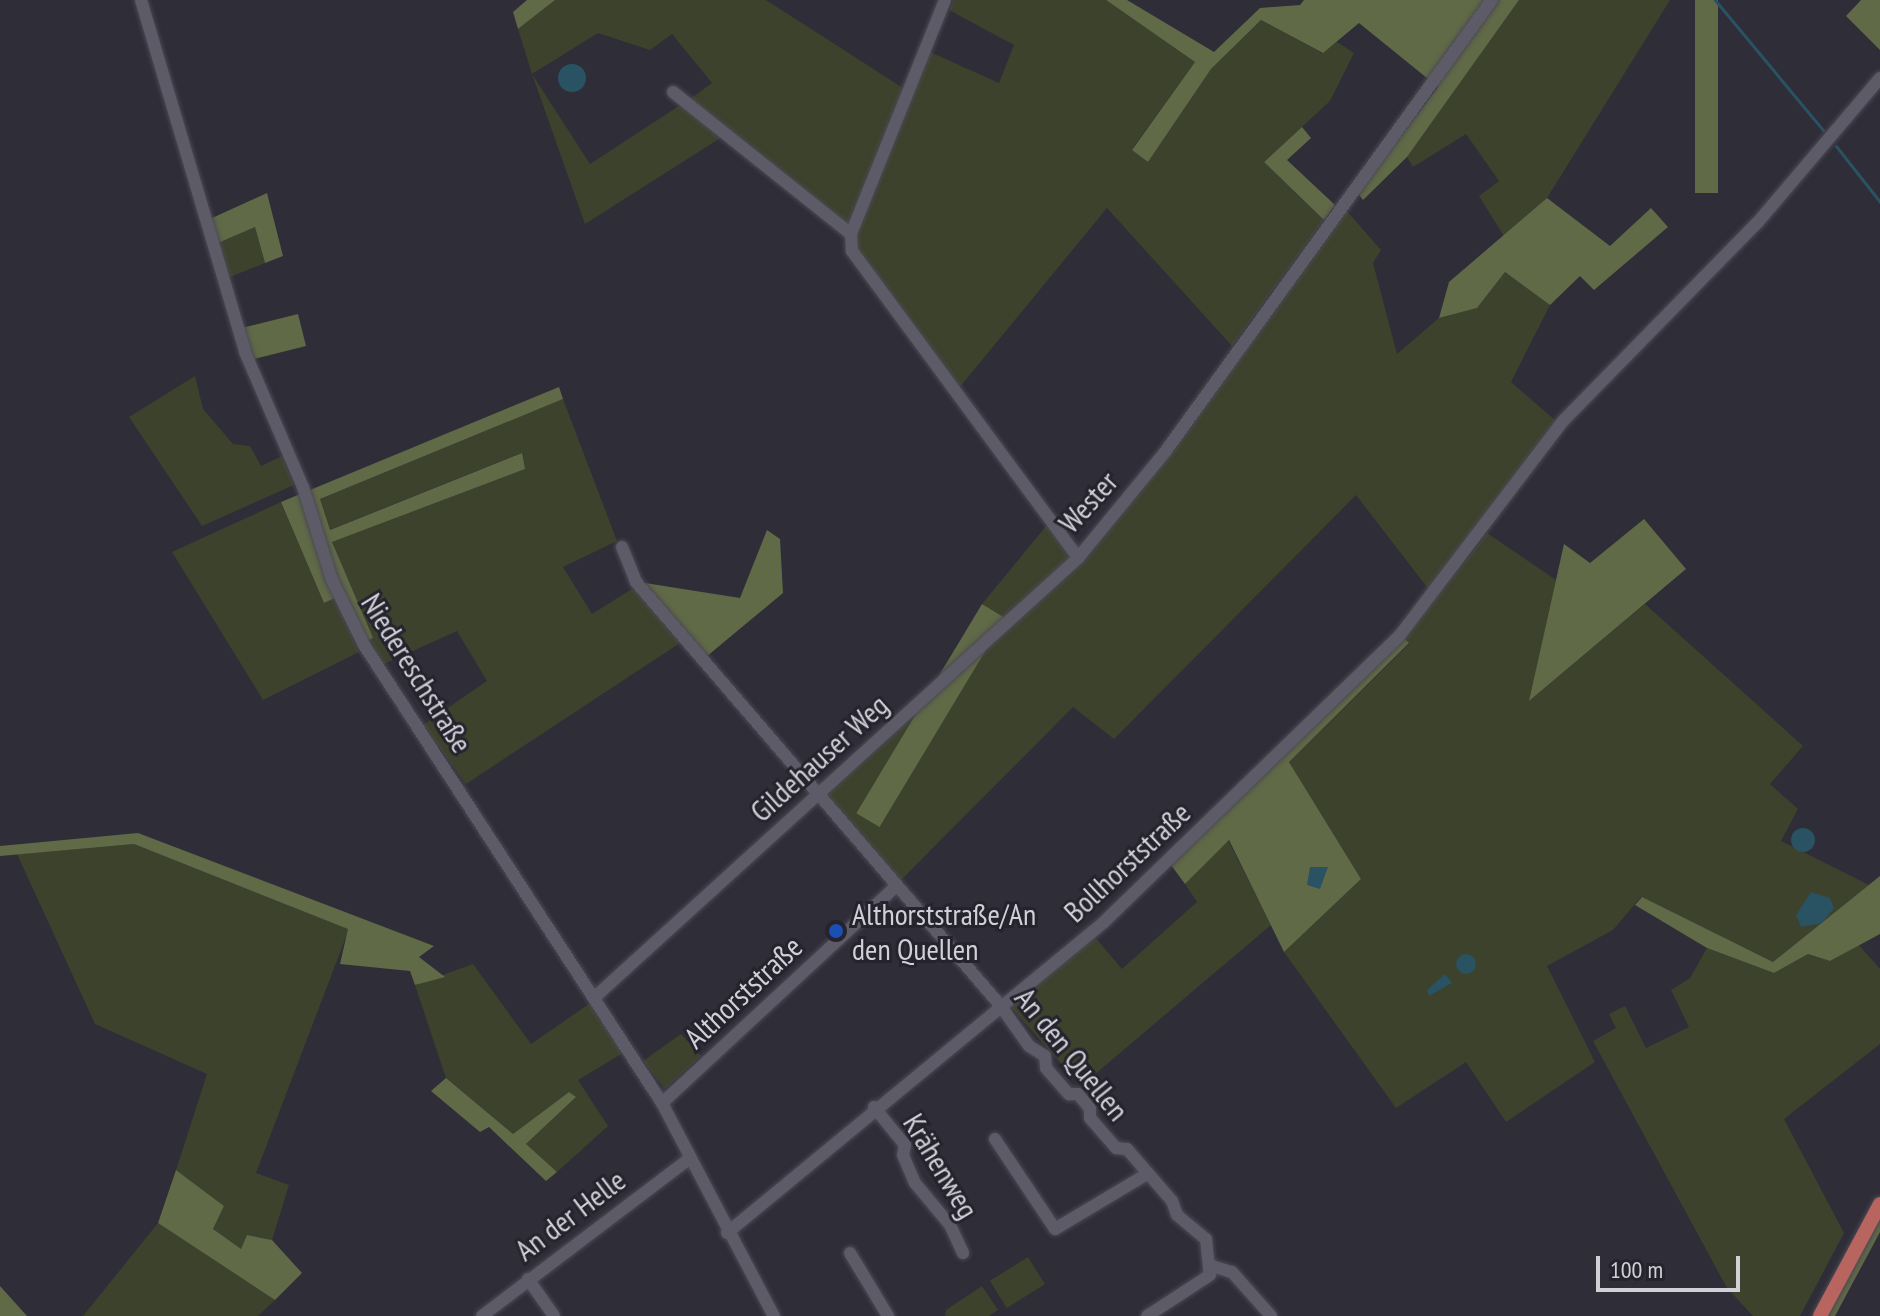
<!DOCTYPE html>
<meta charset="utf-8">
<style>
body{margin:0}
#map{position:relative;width:1880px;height:1316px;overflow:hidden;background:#2f2d38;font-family:"PT Sans Narrow",sans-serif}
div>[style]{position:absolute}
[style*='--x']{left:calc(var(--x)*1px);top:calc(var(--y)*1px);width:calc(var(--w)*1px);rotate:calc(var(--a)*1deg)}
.green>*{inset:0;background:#3c422c;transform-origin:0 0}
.forest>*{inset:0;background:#606a47;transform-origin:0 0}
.water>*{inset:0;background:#295263}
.round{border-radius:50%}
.stream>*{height:3px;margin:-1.5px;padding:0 1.5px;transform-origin:1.5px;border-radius:1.5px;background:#295263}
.roads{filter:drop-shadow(0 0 2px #4b4953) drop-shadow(0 0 2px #4b4953)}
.minor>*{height:12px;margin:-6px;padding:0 6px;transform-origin:6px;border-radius:6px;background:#5d5b67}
.major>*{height:14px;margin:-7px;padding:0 7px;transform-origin:7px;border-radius:7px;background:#b86560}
.dots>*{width:22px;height:22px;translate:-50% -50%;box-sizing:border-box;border:4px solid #25232e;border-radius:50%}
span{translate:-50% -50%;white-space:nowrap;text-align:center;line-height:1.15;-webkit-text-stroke:6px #25232e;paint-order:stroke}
.street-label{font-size:30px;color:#d1d0d7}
.poi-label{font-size:30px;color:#d1d0d7}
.left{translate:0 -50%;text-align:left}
.scale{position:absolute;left:1596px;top:1256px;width:144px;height:36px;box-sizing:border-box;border:4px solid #d1d0d7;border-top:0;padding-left:10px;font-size:24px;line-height:28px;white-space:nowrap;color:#d1d0d7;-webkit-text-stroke:6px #25232e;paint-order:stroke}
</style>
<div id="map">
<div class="green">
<i style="clip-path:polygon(555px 0,766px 0,903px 88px,849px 227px,690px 99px,712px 83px,672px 34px,650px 50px,598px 33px,532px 74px,590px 164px,682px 104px,722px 137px,585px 224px,532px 74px,518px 29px)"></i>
<i style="clip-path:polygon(953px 0,1106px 0,1195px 62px,1132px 149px,1148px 162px,1211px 69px,1261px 20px,1322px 53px,1337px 42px,1354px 53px,1330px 101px,1264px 162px,1324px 220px,1232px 346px,1107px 208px,959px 388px,856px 250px,857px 235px,930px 52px,999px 83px,1014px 45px,949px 10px)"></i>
<i style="clip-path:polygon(1519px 0,1670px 0,1547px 198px,1505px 238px,1479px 196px,1499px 181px,1466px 134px,1413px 167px,1407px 157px)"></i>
<i style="clip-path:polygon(1345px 209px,1381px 250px,1373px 263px,1397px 354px,1439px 318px,1477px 308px,1505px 272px,1550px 305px,1511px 382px,1556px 421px,1430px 591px,1356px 495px,1114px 739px,1073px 707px,898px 883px,823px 795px,1083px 558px)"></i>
<i style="clip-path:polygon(255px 227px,265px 263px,230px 277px,218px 243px)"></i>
<i style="clip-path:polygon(195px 376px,203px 409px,233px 444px,250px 446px,261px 466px,282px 456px,294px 485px,202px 526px,129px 417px)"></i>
<i style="clip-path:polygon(563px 399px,617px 541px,563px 567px,592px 614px,635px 587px,680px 643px,466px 784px,423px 725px,487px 681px,457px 631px,384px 664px,367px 641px,332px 542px,525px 469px,521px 453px,329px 530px,320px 499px)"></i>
<i style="clip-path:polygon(281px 502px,324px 603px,335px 598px,359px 652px,263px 700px,172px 552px)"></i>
<i style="clip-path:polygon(1047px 525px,1072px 557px,1005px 618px,982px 604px)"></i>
<i style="clip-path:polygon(1487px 533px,1556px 580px,1530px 700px,1645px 604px,1803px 746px,1770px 784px,1798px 809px,1781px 841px,1869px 885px,1773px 962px,1641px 897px,1613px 930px,1547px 966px,1595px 1062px,1506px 1122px,1466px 1062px,1396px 1108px,1284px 952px,1361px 879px,1289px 762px,1409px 644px,1404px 639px)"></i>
<i style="clip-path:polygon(1228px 840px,1271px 925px,1081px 1086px,1008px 1004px,1094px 936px,1122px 969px,1197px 902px,1185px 884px)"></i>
<i style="clip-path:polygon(134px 844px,349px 929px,256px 1173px,289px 1185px,272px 1240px,247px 1235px,241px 1250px,213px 1229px,224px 1206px,176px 1170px,207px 1074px,95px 1024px,17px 854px)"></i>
<i style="clip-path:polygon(1859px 945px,1880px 969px,1880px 1044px,1784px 1119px,1844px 1233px,1800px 1316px,1753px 1316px,1727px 1288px,1593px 1041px,1616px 1028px,1609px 1014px,1625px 1006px,1646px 1048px,1689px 1027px,1671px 990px,1690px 978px,1707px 948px,1774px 973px,1808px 954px,1830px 961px)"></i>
<i style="clip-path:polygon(473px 964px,531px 1044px,592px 1002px,623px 1053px,578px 1080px,608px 1126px,557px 1172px,525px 1145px,575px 1098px,569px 1092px,513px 1134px,446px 1078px,415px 985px)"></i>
<i style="clip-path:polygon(681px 1034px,701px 1056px,665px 1089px,643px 1061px)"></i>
<i style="clip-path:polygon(158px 1223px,275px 1300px,258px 1316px,83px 1316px)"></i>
<i style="left:1028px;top:1257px;width:32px;height:45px;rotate:58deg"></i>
<i style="clip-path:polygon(982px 1286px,998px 1310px,989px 1316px,945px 1316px,946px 1310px)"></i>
</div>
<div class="forest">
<i style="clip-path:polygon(527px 0,555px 0,518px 29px,513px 12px)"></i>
<i style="clip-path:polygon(1106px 0,1127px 0,1214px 52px,1260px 8px,1300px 5px,1304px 0,1519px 0,1407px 157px,1363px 200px,1358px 193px,1438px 87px,1359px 23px,1323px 53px,1261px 20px,1211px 69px,1148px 162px,1132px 150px,1195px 62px)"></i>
<i style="left:1695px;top:0;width:23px;height:193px"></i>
<i style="clip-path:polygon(1861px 0,1880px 0,1880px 50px,1846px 16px)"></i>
<i style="clip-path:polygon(1302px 127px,1311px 138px,1287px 160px,1335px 205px,1324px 220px,1264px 162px)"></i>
<i style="clip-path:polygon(267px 193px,283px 256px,265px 263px,255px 227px,218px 243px,212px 218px)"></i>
<i style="clip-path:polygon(1547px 198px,1610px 246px,1651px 208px,1668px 227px,1594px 290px,1580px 276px,1550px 305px,1505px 272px,1477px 308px,1439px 318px,1449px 282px)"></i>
<i style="left:298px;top:314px;width:33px;height:57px;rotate:76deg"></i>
<i style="clip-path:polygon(559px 387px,563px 399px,320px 499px,330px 530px,522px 453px,525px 469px,332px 542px,373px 638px,367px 641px,335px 598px,324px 603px,281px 502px)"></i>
<i style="clip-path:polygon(1644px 519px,1686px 569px,1529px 701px,1564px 544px,1590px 563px)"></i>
<i style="clip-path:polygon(767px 530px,780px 539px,783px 593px,706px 657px,645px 583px,740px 598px)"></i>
<i style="left:982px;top:604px;width:27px;height:244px;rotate:31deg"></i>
<i style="clip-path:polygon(1400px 635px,1409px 643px,1289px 762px,1361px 879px,1284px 952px,1229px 840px,1185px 884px,1171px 865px)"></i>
<i style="clip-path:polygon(138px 833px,434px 946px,419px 957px,445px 977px,415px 985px,410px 971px,340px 964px,348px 929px,134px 844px,0 856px,0 846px)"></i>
<i style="clip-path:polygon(1880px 876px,1880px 934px,1830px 961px,1808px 954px,1774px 973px,1707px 948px,1635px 905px,1642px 897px,1773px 962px)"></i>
<i style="clip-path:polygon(446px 1078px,513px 1134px,569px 1092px,576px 1097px,526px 1144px,557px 1172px,546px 1181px,489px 1127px,480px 1132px,431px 1091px)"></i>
<i style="clip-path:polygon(176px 1170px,224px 1206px,213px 1229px,241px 1249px,247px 1235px,272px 1240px,302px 1273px,275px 1300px,158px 1223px)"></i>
<i style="clip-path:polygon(1880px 1216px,1880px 1232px,1835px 1316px,1828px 1316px)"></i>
<i style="clip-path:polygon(0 1286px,27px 1316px,0 1316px)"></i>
</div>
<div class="water">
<i class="round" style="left:558px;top:64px;width:28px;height:28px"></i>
<i class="round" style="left:1791px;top:828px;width:24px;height:24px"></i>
<i style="clip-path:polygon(1310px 867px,1328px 867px,1320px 889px,1307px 885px)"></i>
<i style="clip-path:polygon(1811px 892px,1830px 898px,1834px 908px,1822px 923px,1801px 927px,1796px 915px)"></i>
<i class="round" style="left:1456px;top:954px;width:20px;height:20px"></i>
<i style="clip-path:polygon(1445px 974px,1452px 983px,1429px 996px,1427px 990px)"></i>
</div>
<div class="stream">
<i style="--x:1715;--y:0;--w:169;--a:50.3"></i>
<i style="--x:1836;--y:146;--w:71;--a:51.8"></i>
</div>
<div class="roads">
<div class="minor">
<i style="--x:141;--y:0;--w:367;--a:73.5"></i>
<i style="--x:245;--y:352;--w:147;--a:66.8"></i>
<i style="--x:303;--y:487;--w:97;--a:72.7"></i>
<i style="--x:332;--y:580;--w:72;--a:63.8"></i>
<i style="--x:364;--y:645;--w:546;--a:56.95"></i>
<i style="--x:662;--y:1103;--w:241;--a:62.3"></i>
<i style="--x:945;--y:0;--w:252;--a:111.9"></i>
<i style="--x:851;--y:234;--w:17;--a:87"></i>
<i style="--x:852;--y:251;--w:381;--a:53.6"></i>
<i style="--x:673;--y:92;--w:228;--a:38.6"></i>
<i style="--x:622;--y:547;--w:38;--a:68"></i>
<i style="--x:636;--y:582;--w:558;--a:49.29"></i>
<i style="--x:1000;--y:1005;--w:50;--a:54.7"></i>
<i style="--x:1029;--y:1046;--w:19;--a:32"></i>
<i style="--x:1045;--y:1056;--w:12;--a:85"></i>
<i style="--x:1046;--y:1068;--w:35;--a:49"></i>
<i style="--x:1069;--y:1094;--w:9;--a:0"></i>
<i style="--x:1078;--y:1094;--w:19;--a:51"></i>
<i style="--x:1090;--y:1109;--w:9;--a:90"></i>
<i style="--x:1090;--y:1118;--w:40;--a:49"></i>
<i style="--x:1116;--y:1148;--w:11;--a:5"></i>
<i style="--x:1127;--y:1149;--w:69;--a:49.1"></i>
<i style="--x:1172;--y:1201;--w:15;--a:70"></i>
<i style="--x:1177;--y:1215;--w:38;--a:40"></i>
<i style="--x:1206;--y:1239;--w:36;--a:84"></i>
<i style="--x:1210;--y:1275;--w:75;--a:146.9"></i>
<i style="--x:596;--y:996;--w:651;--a:-42.26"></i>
<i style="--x:1078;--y:558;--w:137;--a:-50.6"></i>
<i style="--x:1165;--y:452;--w:558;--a:-54.12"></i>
<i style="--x:662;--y:1103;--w:318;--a:-42.8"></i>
<i style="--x:874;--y:1107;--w:49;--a:50.8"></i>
<i style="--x:905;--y:1145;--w:10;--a:101"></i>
<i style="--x:903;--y:1155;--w:30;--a:67"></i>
<i style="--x:915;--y:1183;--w:55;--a:50.2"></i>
<i style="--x:950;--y:1225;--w:31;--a:65"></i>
<i style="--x:995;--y:1139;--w:108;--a:56.3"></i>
<i style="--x:1055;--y:1229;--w:107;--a:-30.9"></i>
<i style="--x:727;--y:1233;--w:489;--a:-39.5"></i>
<i style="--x:1104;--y:922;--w:412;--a:-44.1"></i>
<i style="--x:1400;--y:635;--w:270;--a:-52.7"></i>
<i style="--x:1564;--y:420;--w:277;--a:-45.6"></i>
<i style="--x:1758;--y:222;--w:189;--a:-49.7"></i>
<i style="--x:850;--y:1253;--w:74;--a:58.9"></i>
<i style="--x:1212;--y:1266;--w:21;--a:17"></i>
<i style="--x:1232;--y:1272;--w:59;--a:48.4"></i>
<i style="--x:528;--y:1279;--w:45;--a:54.9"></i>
<i style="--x:482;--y:1316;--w:261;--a:-37.2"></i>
</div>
<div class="major">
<i style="--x:1820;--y:1316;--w:127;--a:-61.8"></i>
</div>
</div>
<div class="dots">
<i style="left:836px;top:931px;background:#1a4fb4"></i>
</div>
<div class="street-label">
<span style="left:1088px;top:502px;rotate:-48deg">Wester</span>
<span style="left:417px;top:673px;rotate:58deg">Niedereschstraße</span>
<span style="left:819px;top:758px;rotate:-42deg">Gildehauser Weg</span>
<span style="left:1127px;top:862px;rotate:-43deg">Bollhorststraße</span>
<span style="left:743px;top:992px;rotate:-43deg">Althorststraße</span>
<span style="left:1072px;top:1054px;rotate:51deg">An den Quellen</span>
<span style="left:941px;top:1166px;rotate:59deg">Krähenweg</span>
<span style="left:570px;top:1215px;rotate:-37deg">An der Helle</span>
</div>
<div class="poi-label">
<span class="left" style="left:852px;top:931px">Althorststraße/An<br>den Quellen</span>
</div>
<div class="scale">100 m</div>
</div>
